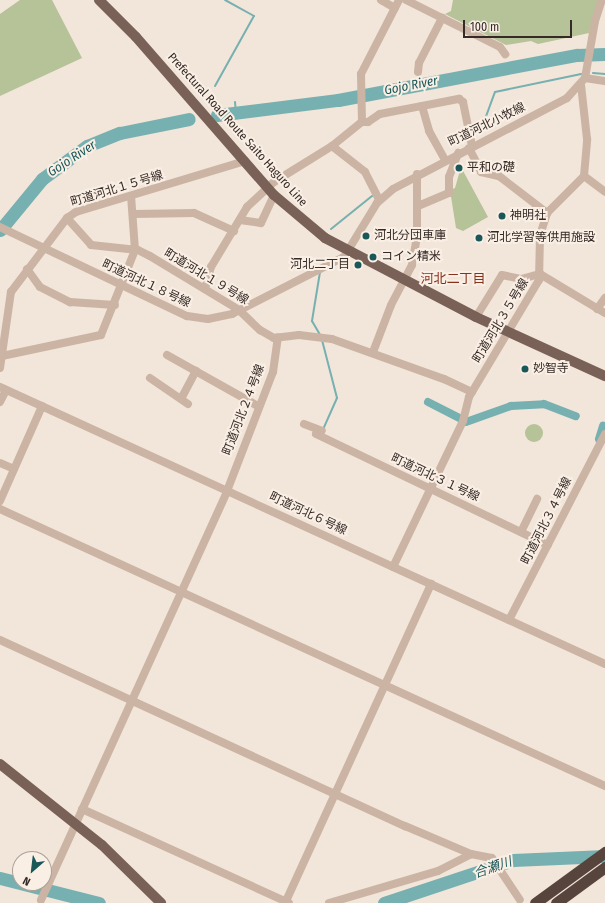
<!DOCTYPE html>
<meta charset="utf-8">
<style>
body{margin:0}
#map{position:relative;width:605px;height:903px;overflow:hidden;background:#f2e5d9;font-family:"Fira Sans Condensed","Noto Sans JP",sans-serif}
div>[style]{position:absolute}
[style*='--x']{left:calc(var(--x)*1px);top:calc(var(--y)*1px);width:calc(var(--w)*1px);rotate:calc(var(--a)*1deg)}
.green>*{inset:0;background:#b6c298}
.round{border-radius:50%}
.stream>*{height:2px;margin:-1px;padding:0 1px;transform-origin:1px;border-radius:1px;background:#77b0b0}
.canal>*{height:8px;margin:-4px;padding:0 4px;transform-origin:4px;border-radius:4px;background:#77b0b0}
.river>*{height:13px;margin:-6.5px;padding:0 6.5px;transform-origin:6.5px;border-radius:6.5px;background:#77b0b0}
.minor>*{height:8px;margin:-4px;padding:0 4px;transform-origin:4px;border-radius:4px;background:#cbb4a4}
.major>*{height:10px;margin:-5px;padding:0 5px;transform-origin:5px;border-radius:5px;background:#796157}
.highway>*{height:11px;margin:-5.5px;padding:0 5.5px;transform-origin:5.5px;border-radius:5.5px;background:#57443d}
.dots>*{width:11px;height:11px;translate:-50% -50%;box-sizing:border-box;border:2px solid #faefe5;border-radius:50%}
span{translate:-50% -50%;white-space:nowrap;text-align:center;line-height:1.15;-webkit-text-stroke:4px #faefe5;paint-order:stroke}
.street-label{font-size:12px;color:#362a26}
.poi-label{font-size:12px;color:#362a26}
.left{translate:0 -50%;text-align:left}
.right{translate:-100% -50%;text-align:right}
.water-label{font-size:13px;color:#1a5759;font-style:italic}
.neighbourhood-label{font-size:13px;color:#88311c}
.north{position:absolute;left:12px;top:851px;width:40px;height:40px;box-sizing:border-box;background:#faefe5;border:1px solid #aca099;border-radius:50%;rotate:208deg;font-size:11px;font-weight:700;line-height:16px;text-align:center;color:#362a26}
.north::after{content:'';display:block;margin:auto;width:14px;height:18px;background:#1a5759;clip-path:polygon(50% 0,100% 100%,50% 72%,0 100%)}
.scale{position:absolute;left:463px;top:20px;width:109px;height:18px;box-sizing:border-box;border:2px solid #362a26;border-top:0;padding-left:5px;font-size:12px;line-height:14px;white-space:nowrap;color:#362a26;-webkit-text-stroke:3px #faefe5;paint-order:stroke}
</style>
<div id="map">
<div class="green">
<i style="clip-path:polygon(20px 0,52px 0,82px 58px,0 96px,0 14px)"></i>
<i style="clip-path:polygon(453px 0,598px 0,598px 1px,589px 33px,538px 44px,531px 41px,506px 45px,445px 14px,451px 11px)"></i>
<i style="clip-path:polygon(461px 167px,488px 217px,463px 231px,456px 228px,450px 190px,455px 188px)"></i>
<i class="round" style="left:525px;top:424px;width:18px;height:18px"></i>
</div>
<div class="stream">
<i style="--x:593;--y:73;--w:12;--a:5"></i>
<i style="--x:215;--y:86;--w:80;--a:-60.9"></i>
<i style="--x:254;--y:16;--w:33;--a:-151"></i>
<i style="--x:235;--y:102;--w:11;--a:85"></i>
<i style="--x:481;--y:130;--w:40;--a:-69.8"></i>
<i style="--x:495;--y:92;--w:88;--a:-11.8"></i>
<i style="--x:331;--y:229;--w:53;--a:-38.8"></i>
<i style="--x:320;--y:272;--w:50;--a:99.3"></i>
<i style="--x:312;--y:321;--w:16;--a:60"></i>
<i style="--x:322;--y:340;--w:60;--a:75.5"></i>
<i style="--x:337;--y:398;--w:34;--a:114"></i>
</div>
<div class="canal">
<i style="--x:428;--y:402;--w:36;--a:27"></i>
<i style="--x:466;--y:422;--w:48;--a:-19.6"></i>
<i style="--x:511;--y:406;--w:33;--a:-3"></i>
<i style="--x:544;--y:404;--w:34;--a:21"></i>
<i style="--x:599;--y:439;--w:14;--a:-73"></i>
</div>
<div class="river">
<i style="--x:217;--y:115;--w:122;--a:-7.1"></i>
<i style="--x:338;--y:100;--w:243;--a:-10.7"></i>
<i style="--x:577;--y:55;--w:28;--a:-2"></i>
<i style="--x:0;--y:230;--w:66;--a:-50.5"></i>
<i style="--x:42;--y:179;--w:56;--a:-36.3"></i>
<i style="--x:87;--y:146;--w:35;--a:-22"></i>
<i style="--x:120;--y:133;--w:70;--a:-11.5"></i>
<i style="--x:0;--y:878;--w:102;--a:14.2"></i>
<i style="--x:384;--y:903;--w:136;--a:-18.4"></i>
<i style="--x:513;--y:860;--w:92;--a:-2.5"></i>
</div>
<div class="minor">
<i style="--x:381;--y:0;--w:16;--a:30"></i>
<i style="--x:406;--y:0;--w:105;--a:26.6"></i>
<i style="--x:500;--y:47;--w:9;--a:54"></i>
<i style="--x:418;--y:72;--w:9;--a:-84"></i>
<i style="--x:419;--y:63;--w:51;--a:-62.9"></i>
<i style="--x:585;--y:78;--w:20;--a:9"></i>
<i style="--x:422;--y:106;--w:38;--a:-11"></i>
<i style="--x:459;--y:99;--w:5;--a:37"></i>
<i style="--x:463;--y:102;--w:45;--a:78.4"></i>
<i style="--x:362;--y:122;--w:6;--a:0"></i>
<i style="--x:368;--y:122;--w:14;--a:-34"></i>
<i style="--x:380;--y:114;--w:43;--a:-10.8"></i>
<i style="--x:422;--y:106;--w:26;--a:74"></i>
<i style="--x:429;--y:131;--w:33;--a:61"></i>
<i style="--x:332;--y:146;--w:42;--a:38.2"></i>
<i style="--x:365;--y:172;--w:31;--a:63"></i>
<i style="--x:469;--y:148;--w:27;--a:63"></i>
<i style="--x:481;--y:172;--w:18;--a:13"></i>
<i style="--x:499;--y:176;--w:61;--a:37.6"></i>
<i style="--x:584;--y:176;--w:26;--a:37"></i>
<i style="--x:418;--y:206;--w:34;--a:-23"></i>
<i style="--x:449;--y:193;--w:16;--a:-90"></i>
<i style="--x:449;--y:177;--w:26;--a:-69"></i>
<i style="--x:134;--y:214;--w:60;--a:-1"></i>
<i style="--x:194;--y:213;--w:44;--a:24.2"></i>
<i style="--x:67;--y:218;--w:36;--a:48"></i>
<i style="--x:91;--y:245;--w:47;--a:6.1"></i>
<i style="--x:138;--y:250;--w:13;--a:27"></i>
<i style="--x:150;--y:256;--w:104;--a:31.2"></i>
<i style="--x:239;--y:310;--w:29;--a:44"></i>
<i style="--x:260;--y:330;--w:16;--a:30"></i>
<i style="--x:274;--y:338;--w:25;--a:-7"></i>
<i style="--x:299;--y:335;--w:33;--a:7"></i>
<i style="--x:332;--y:339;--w:119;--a:19.7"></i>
<i style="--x:444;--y:379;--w:31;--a:25"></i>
<i style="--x:240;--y:220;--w:21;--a:8"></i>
<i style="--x:261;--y:223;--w:31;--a:-65"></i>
<i style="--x:0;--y:227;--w:207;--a:25.5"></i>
<i style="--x:187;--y:316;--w:21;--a:8"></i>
<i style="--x:208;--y:319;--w:25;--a:-12"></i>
<i style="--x:232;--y:314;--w:126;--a:-27"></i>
<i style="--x:344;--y:257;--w:63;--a:-58.6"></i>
<i style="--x:377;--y:203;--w:21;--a:-41"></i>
<i style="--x:393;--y:189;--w:196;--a:-27.6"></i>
<i style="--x:567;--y:98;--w:27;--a:-48"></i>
<i style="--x:585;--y:78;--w:58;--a:-80"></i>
<i style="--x:595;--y:21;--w:22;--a:-72"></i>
<i style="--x:27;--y:269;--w:22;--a:54"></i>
<i style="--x:40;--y:287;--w:34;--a:27"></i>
<i style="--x:70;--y:302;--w:45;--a:3.8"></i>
<i style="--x:205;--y:289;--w:23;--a:-75"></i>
<i style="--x:211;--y:267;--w:70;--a:-59"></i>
<i style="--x:247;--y:207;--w:37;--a:-43"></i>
<i style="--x:274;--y:182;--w:68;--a:-31.8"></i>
<i style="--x:332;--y:146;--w:38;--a:-39"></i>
<i style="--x:362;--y:122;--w:48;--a:-91.2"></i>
<i style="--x:361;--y:74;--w:83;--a:-62.8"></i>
<i style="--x:597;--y:309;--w:14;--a:-54"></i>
<i style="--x:476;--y:317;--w:49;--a:-58.2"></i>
<i style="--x:502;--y:275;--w:19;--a:12"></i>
<i style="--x:521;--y:279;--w:20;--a:-15"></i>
<i style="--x:540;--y:274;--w:76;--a:31"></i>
<i style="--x:373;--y:352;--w:50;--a:-69"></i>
<i style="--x:391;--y:305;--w:45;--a:-62.3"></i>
<i style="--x:412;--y:265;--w:29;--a:-80"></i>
<i style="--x:417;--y:236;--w:62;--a:-90"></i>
<i style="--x:167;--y:355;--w:104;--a:29.3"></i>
<i style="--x:2;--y:356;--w:101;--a:-12"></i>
<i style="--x:101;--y:335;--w:92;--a:-68.2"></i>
<i style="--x:135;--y:250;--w:54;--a:-94.2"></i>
<i style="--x:0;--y:368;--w:77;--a:-81.8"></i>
<i style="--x:11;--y:292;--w:93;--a:-52.9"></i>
<i style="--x:67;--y:218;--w:11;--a:-34"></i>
<i style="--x:76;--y:212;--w:177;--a:-16.8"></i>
<i style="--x:150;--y:378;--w:46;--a:34.4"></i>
<i style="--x:0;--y:387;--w:665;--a:24.6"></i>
<i style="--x:181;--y:399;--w:32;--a:-62"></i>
<i style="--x:0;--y:402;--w:13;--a:-63"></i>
<i style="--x:304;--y:424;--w:19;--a:21"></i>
<i style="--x:318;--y:430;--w:4;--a:117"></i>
<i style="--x:316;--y:434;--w:257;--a:25.6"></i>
<i style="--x:0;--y:463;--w:15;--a:23"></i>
<i style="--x:0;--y:501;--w:104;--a:-66.1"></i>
<i style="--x:0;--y:509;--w:665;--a:24.6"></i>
<i style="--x:521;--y:532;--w:37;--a:-64"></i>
<i style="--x:393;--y:567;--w:162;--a:-64.4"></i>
<i style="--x:463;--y:421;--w:25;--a:-76"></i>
<i style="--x:469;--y:397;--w:136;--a:-59.1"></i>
<i style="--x:539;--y:280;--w:45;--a:-88.7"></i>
<i style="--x:540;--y:235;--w:23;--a:-72"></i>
<i style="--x:547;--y:213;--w:52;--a:-45"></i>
<i style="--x:584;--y:176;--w:37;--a:-85"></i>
<i style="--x:587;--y:139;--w:54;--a:-96.3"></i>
<i style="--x:509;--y:620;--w:209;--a:-62.7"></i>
<i style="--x:0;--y:640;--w:446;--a:24.7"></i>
<i style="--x:405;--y:826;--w:72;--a:23"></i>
<i style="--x:471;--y:854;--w:21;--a:11"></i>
<i style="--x:492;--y:858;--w:50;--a:56.3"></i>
<i style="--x:82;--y:809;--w:227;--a:24.4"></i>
<i style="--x:41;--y:900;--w:449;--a:-65.5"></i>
<i style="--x:227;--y:491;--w:128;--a:-68.9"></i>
<i style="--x:273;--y:372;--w:35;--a:-82"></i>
<i style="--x:286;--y:901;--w:349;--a:-65.4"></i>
<i style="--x:329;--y:903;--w:114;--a:-16.4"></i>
<i style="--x:438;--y:871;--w:37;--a:-27"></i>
</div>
<div class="major">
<i style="--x:99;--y:0;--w:52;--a:45"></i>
<i style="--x:136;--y:37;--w:210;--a:48.9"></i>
<i style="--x:274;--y:195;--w:67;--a:40.1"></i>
<i style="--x:325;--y:238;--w:170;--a:27.6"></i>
<i style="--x:476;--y:317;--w:142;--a:24.6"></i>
<i style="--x:0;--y:764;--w:130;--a:38.5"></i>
<i style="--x:102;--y:845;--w:83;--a:44.5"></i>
</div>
<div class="highway">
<i style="--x:535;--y:903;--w:87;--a:-36.1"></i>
<i style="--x:556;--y:903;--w:61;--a:-36.3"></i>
</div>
<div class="dots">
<i style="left:459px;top:168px;background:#1a5759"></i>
<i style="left:502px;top:216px;background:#1a5759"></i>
<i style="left:366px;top:236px;background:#1a5759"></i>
<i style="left:479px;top:238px;background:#1a5759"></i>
<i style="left:373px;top:257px;background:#1a5759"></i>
<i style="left:358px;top:265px;background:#1a5759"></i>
<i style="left:525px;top:369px;background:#1a5759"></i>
</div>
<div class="street-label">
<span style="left:487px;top:125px;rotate:-26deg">町道河北小牧線</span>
<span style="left:237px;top:130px;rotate:48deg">Prefectural Road Route Saito Haguro Line</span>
<span style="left:117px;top:189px;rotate:-17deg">町道河北１５号線</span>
<span style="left:206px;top:277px;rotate:31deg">町道河北１９号線</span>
<span style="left:146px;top:284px;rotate:25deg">町道河北１８号線</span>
<span style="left:501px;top:321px;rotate:-59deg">町道河北３５号線</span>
<span style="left:244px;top:410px;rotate:-69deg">町道河北２４号線</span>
<span style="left:435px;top:478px;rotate:25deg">町道河北３１号線</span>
<span style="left:308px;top:514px;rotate:25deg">町道河北６号線</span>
<span style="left:547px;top:521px;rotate:-63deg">町道河北３４号線</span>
</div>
<div class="poi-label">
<span class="left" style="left:467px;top:168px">平和の礎</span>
<span class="left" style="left:510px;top:216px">神明社</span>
<span class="left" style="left:374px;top:236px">河北分団車庫</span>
<span class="left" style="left:487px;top:238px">河北学習等供用施設</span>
<span class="left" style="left:381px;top:257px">コイン精米</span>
<span class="right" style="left:350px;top:265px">河北二丁目</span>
<span class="left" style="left:533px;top:369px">妙智寺</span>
</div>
<div class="water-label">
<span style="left:411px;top:86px;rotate:-11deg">Gojo River</span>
<span style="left:72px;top:159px;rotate:-33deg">Gojo River</span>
<span style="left:493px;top:868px;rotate:-19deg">合瀬川</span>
</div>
<div class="neighbourhood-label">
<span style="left:453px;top:279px">河北二丁目</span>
</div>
<div class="north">N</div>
<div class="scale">100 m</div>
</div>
